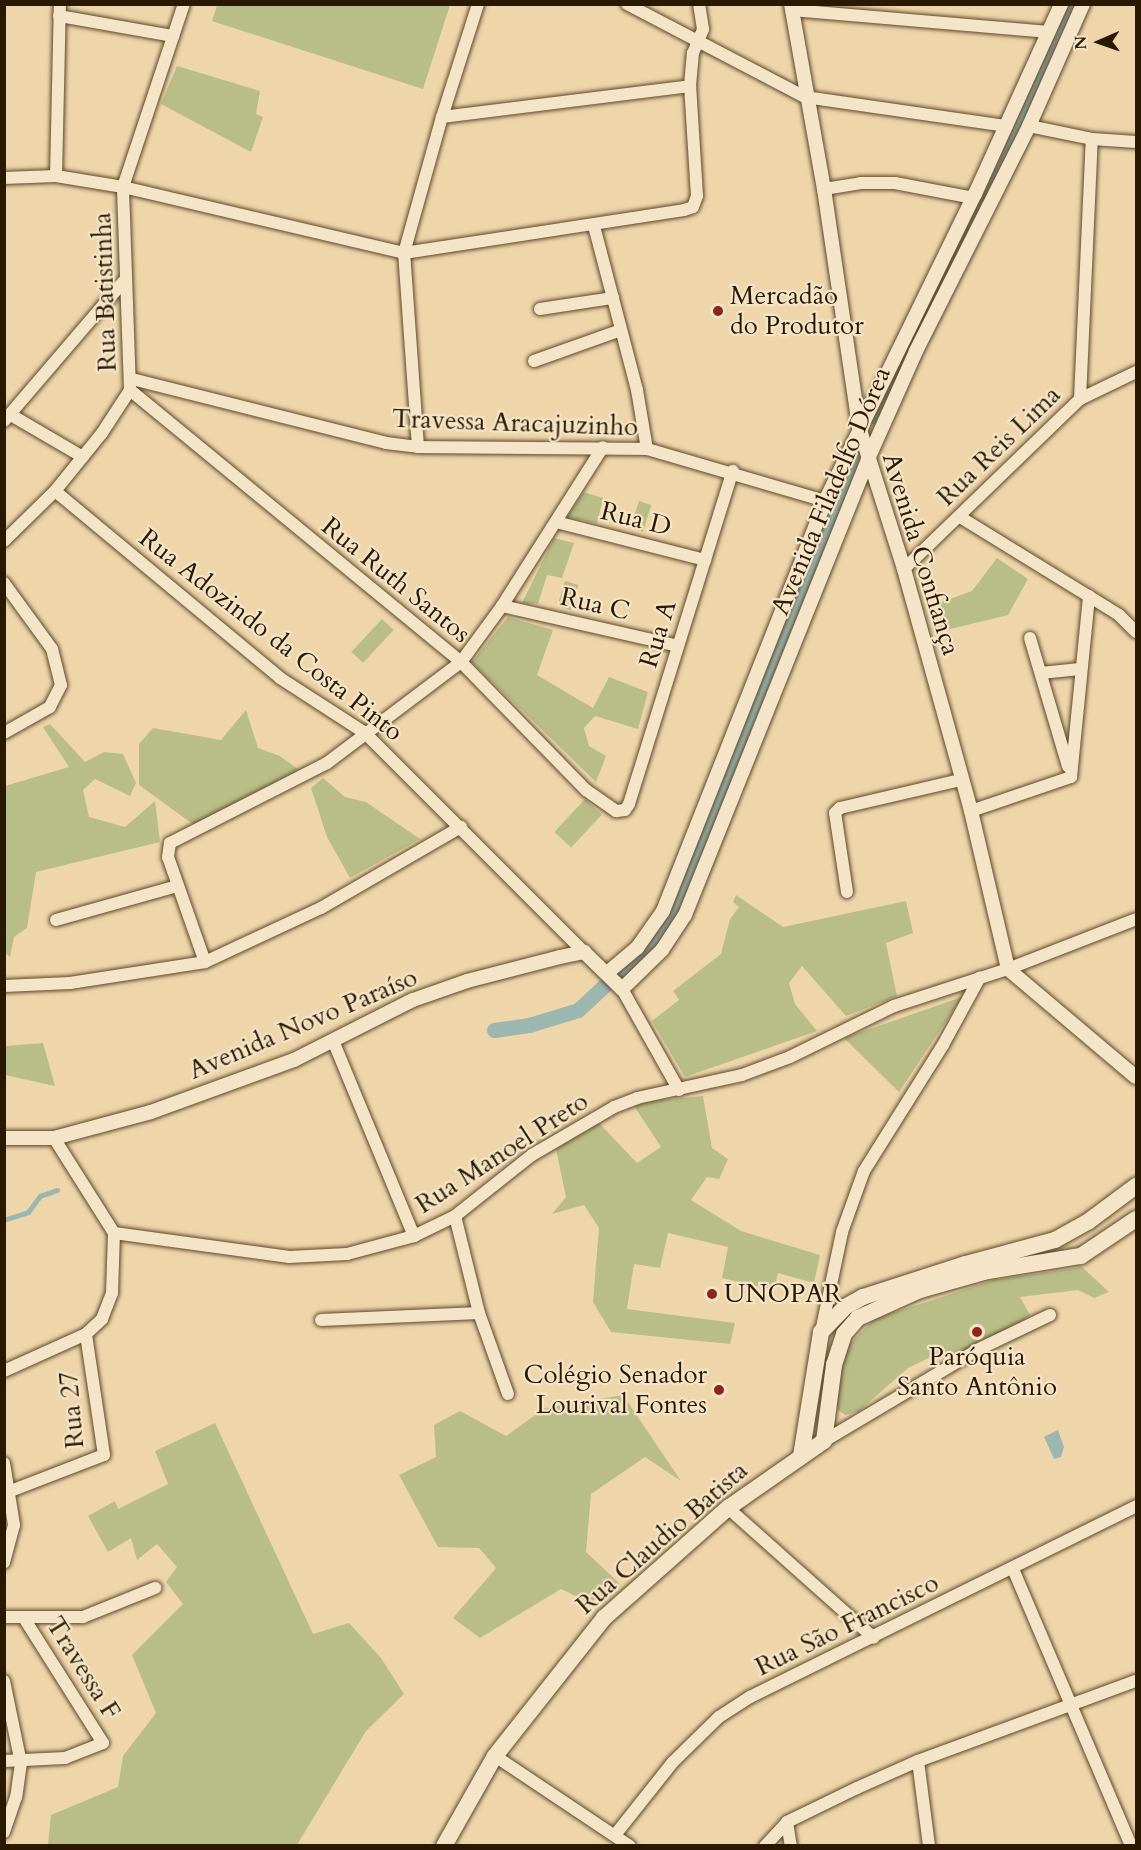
<!DOCTYPE html>
<meta charset="utf-8">
<style>
body{margin:0}
#map{position:relative;width:1141px;height:1850px;overflow:hidden;background:#efd6aa;font-family:Cardo,serif}
div>[style]{position:absolute}
[style*='--x']{left:calc(var(--x)*1px);top:calc(var(--y)*1px);width:calc(var(--w)*1px);rotate:calc(var(--a)*1deg)}
.green>*{inset:0;background:#b9be88;transform-origin:0 0}
.water>*{inset:0;background:#9cb7b0}
.stream>*{height:4.5px;margin:-2.25px;padding:0 2.25px;transform-origin:2.25px;border-radius:2.25px;background:#9cb7b0}
.canal>*{height:15px;margin:-7.5px;padding:0 7.5px;transform-origin:7.5px;border-radius:7.5px;background:#9cb7b0}
.roads{filter:drop-shadow(0 0 2px #5c482b) drop-shadow(0 0 2px #5c482b)}
.minor>*{height:12px;margin:-6px;padding:0 6px;transform-origin:6px;border-radius:6px;background:#f5e4c8}
.tertiary>*{height:14px;margin:-7px;padding:0 7px;transform-origin:7px;border-radius:7px;background:#f5e4c8}
.secondary>*{height:16px;margin:-8px;padding:0 8px;transform-origin:8px;border-radius:8px;background:#f5e4c8}
.dots>*{width:16px;height:16px;translate:-50% -50%;box-sizing:border-box;border:3px solid #f5e4c8;border-radius:50%}
span{translate:-50% -50%;white-space:nowrap;text-align:center;line-height:1.15;-webkit-text-stroke:4.5px #f5e4c8;paint-order:stroke}
.street-label{font-size:26px;color:#2b1801}
.poi-label{font-size:26px;color:#2b1801}
.left{translate:0 -50%;text-align:left}
.right{translate:-100% -50%;text-align:right}
.frame{position:absolute;inset:0;border:6px solid #2b1801;pointer-events:none}
.north{position:absolute;left:1069px;top:12px;width:60px;height:60px;-webkit-text-stroke:4px #f5e4c8;paint-order:stroke;rotate:268deg;font-size:16px;font-weight:700;line-height:24px;text-align:center;color:#2b1801}
.north::after{content:'';display:block;margin:auto;width:21px;height:27px;background:#2b1801;clip-path:polygon(50% 0,100% 100%,50% 72%,0 100%)}
</style>
<div id="map">
<div class="green">
<i style="clip-path:polygon(217px 5px,217px 4px,450px 5px,423px 89px,212px 21px)"></i>
<i style="clip-path:polygon(177px 66px,260px 91px,256px 114px,263px 117px,251px 152px,161px 104px)"></i>
<i style="clip-path:polygon(584px 492px,603px 498px,597px 523px,567px 517px)"></i>
<i style="left:639px;top:501px;width:13px;height:28px;rotate:18deg"></i>
<i style="clip-path:polygon(554px 538px,574px 543px,562px 578px,547px 575px,538px 604px,522px 603px)"></i>
<i style="clip-path:polygon(997px 558px,1028px 579px,1008px 615px,934px 633px,928px 607px,972px 591px)"></i>
<i style="left:565px;top:581px;width:14px;height:26px;rotate:17deg"></i>
<i style="clip-path:polygon(508px 617px,553px 630px,537px 675px,593px 708px,609px 677px,648px 692px,638px 729px,595px 716px,584px 728px,589px 746px,606px 756px,596px 782px,472px 662px)"></i>
<i style="left:382px;top:619px;width:16px;height:45px;rotate:43deg"></i>
<i style="clip-path:polygon(246px 710px,258px 748px,280px 756px,299px 770px,194px 825px,139px 785px,139px 744px,153px 728px,221px 740px)"></i>
<i style="clip-path:polygon(50px 724px,85px 762px,104px 752px,123px 754px,136px 783px,130px 796px,95px 779px,83px 790px,89px 817px,125px 827px,155px 801px,160px 842px,36px 872px,27px 928px,14px 937px,10px 957px,4px 952px,5px 786px,69px 767px,43px 727px)"></i>
<i style="clip-path:polygon(323px 778px,345px 797px,366px 802px,420px 839px,350px 878px,327px 837px,311px 788px)"></i>
<i style="left:585px;top:799px;width:23px;height:45px;rotate:43deg"></i>
<i style="clip-path:polygon(736px 895px,783px 927px,906px 901px,913px 933px,886px 943px,897px 996px,846px 1016px,802px 966px,789px 983px,795px 1004px,817px 1031px,685px 1077px,652px 1021px,679px 1000px,673px 991px,721px 954px,730px 919px,739px 907px,733px 902px)"></i>
<i style="clip-path:polygon(962px 997px,899px 1092px,844px 1038px)"></i>
<i style="clip-path:polygon(43px 1043px,55px 1086px,5px 1075px,5px 1046px)"></i>
<i style="clip-path:polygon(703px 1096px,712px 1148px,728px 1159px,719px 1179px,707px 1177px,691px 1200px,741px 1231px,820px 1255px,814px 1283px,778px 1273px,774px 1290px,722px 1278px,728px 1247px,668px 1233px,660px 1268px,634px 1264px,627px 1309px,735px 1323px,730px 1344px,611px 1332px,593px 1302px,599px 1228px,584px 1205px,552px 1214px,566px 1197px,556px 1149px,599px 1123px,637px 1163px,661px 1147px,632px 1103px)"></i>
<i style="clip-path:polygon(1082px 1267px,1109px 1292px,1094px 1298px,1078px 1290px,1020px 1297px,1030px 1315px,1008px 1331px,952px 1357px,939px 1353px,908px 1368px,859px 1411px,845px 1415px,837px 1409px,834px 1396px,840px 1367px,850px 1344px,874px 1319px,994px 1280px)"></i>
<i style="clip-path:polygon(623px 1395px,681px 1481px,645px 1457px,591px 1494px,586px 1552px,620px 1584px,590px 1603px,561px 1589px,480px 1638px,453px 1618px,496px 1568px,479px 1548px,438px 1547px,399px 1475px,436px 1457px,434px 1425px,460px 1411px,506px 1436px,545px 1408px)"></i>
<i style="clip-path:polygon(215px 1423px,313px 1634px,349px 1623px,381px 1658px,404px 1694px,366px 1731px,297px 1845px,48px 1845px,51px 1815px,118px 1787px,123px 1756px,156px 1713px,132px 1655px,183px 1604px,166px 1582px,177px 1567px,157px 1544px,137px 1560px,131px 1538px,108px 1552px,88px 1516px,115px 1501px,118px 1509px,168px 1484px,155px 1451px)"></i>
</div>
<div class="water">
<i style="clip-path:polygon(1058px 1430px,1064px 1447px,1061px 1457px,1054px 1459px,1044px 1437px)"></i>
</div>
<div class="stream">
<i style="--x:4;--y:1220;--w:25;--a:-18"></i>
<i style="--x:28;--y:1212;--w:20;--a:-53"></i>
<i style="--x:40;--y:1196;--w:18;--a:-19"></i>
</div>
<div class="canal">
<i style="--x:874;--y:416;--w:114;--a:-62.3"></i>
<i style="--x:927;--y:315;--w:341;--a:-65.6"></i>
<i style="--x:494;--y:1030;--w:35;--a:-8"></i>
<i style="--x:529;--y:1025;--w:51;--a:-17"></i>
<i style="--x:578;--y:1010;--w:128;--a:-42.8"></i>
<i style="--x:672;--y:923;--w:498;--a:-68.8"></i>
</div>
<div class="roads">
<div class="minor">
<i style="--x:627;--y:4;--w:201;--a:27.6"></i>
<i style="--x:805;--y:97;--w:204;--a:8.2"></i>
<i style="--x:792;--y:10;--w:258;--a:4.9"></i>
<i style="--x:59;--y:16;--w:116;--a:10"></i>
<i style="--x:442;--y:117;--w:250;--a:-7.1"></i>
<i style="--x:1029;--y:126;--w:64;--a:11.7"></i>
<i style="--x:1092;--y:139;--w:44;--a:3.9"></i>
<i style="--x:56;--y:176;--w:172;--a:-88.7"></i>
<i style="--x:4;--y:178;--w:52;--a:-2.2"></i>
<i style="--x:56;--y:176;--w:68;--a:9.3"></i>
<i style="--x:123;--y:187;--w:289;--a:13.2"></i>
<i style="--x:404;--y:253;--w:283;--a:-8.7"></i>
<i style="--x:684;--y:210;--w:9;--a:-18"></i>
<i style="--x:693;--y:207;--w:12;--a:-70"></i>
<i style="--x:697;--y:196;--w:110;--a:-93.6"></i>
<i style="--x:690;--y:86;--w:33;--a:-85"></i>
<i style="--x:693;--y:53;--w:26;--a:-67"></i>
<i style="--x:703;--y:29;--w:25;--a:-99"></i>
<i style="--x:824;--y:189;--w:36;--a:-9"></i>
<i style="--x:860;--y:183;--w:35;--a:0"></i>
<i style="--x:895;--y:183;--w:80;--a:10.8"></i>
<i style="--x:594;--y:226;--w:170;--a:75.3"></i>
<i style="--x:637;--y:390;--w:60;--a:80.4"></i>
<i style="--x:540;--y:309;--w:74;--a:-8.6"></i>
<i style="--x:534;--y:361;--w:92;--a:-19.6"></i>
<i style="--x:132;--y:379;--w:262;--a:14.1"></i>
<i style="--x:386;--y:443;--w:32;--a:7"></i>
<i style="--x:418;--y:447;--w:229;--a:0.5"></i>
<i style="--x:647;--y:449;--w:185;--a:16.3"></i>
<i style="--x:130;--y:390;--w:428;--a:39.4"></i>
<i style="--x:461;--y:662;--w:179;--a:45.7"></i>
<i style="--x:586;--y:790;--w:37;--a:35"></i>
<i style="--x:616;--y:811;--w:9;--a:-6"></i>
<i style="--x:625;--y:810;--w:7;--a:-56"></i>
<i style="--x:629;--y:804;--w:349;--a:-72.7"></i>
<i style="--x:1080;--y:399;--w:260;--a:-87.4"></i>
<i style="--x:11;--y:415;--w:83;--a:30.3"></i>
<i style="--x:4;--y:421;--w:183;--a:-49.4"></i>
<i style="--x:418;--y:447;--w:195;--a:-94.1"></i>
<i style="--x:404;--y:253;--w:141;--a:-74.4"></i>
<i style="--x:442;--y:117;--w:119;--a:-72.3"></i>
<i style="--x:55;--y:491;--w:293;--a:39.7"></i>
<i style="--x:280;--y:678;--w:101;--a:32.9"></i>
<i style="--x:365;--y:733;--w:310;--a:45"></i>
<i style="--x:960;--y:517;--w:187;--a:31.6"></i>
<i style="--x:1119;--y:615;--w:24;--a:45"></i>
<i style="--x:556;--y:522;--w:154;--a:14.3"></i>
<i style="--x:4;--y:541;--w:71;--a:-44.4"></i>
<i style="--x:55;--y:491;--w:75;--a:-51"></i>
<i style="--x:102;--y:433;--w:51;--a:-56.9"></i>
<i style="--x:130;--y:390;--w:203;--a:-92"></i>
<i style="--x:123;--y:187;--w:193;--a:-71.6"></i>
<i style="--x:904;--y:569;--w:245;--a:-44"></i>
<i style="--x:1080;--y:399;--w:62;--a:-25.7"></i>
<i style="--x:4;--y:583;--w:82;--a:54"></i>
<i style="--x:52;--y:649;--w:37;--a:76"></i>
<i style="--x:61;--y:685;--w:25;--a:117"></i>
<i style="--x:50;--y:707;--w:53;--a:150.5"></i>
<i style="--x:502;--y:606;--w:180;--a:12.8"></i>
<i style="--x:1030;--y:638;--w:134;--a:73.5"></i>
<i style="--x:1041;--y:673;--w:39;--a:-6"></i>
<i style="--x:971;--y:811;--w:106;--a:-18.8"></i>
<i style="--x:1071;--y:777;--w:182;--a:-84.3"></i>
<i style="--x:847;--y:892;--w:80;--a:-98.6"></i>
<i style="--x:835;--y:813;--w:7;--a:-45"></i>
<i style="--x:840;--y:808;--w:123;--a:-13.1"></i>
<i style="--x:56;--y:920;--w:126;--a:-15.7"></i>
<i style="--x:205;--y:962;--w:111;--a:-109.4"></i>
<i style="--x:168;--y:857;--w:14;--a:-82"></i>
<i style="--x:170;--y:843;--w:176;--a:-27"></i>
<i style="--x:327;--y:763;--w:168;--a:-37"></i>
<i style="--x:461;--y:662;--w:69;--a:-53.8"></i>
<i style="--x:502;--y:606;--w:188;--a:-57.6"></i>
<i style="--x:4;--y:986;--w:66;--a:-2.6"></i>
<i style="--x:70;--y:983;--w:137;--a:-8.8"></i>
<i style="--x:205;--y:962;--w:128;--a:-25"></i>
<i style="--x:321;--y:908;--w:162;--a:-30.1"></i>
<i style="--x:622;--y:989;--w:116;--a:60.6"></i>
<i style="--x:334;--y:1043;--w:209;--a:67.5"></i>
<i style="--x:54;--y:1138;--w:112;--a:57.7"></i>
<i style="--x:114;--y:1233;--w:177;--a:7.8"></i>
<i style="--x:289;--y:1257;--w:58;--a:-3"></i>
<i style="--x:347;--y:1254;--w:69;--a:-15"></i>
<i style="--x:414;--y:1236;--w:46;--a:-26"></i>
<i style="--x:455;--y:1216;--w:98;--a:-38.4"></i>
<i style="--x:532;--y:1155;--w:95;--a:-30.3"></i>
<i style="--x:614;--y:1107;--w:25;--a:-21"></i>
<i style="--x:637;--y:1098;--w:107;--a:-12.4"></i>
<i style="--x:742;--y:1075;--w:51;--a:-20.6"></i>
<i style="--x:790;--y:1057;--w:116;--a:-26.1"></i>
<i style="--x:894;--y:1006;--w:120;--a:-18"></i>
<i style="--x:1008;--y:969;--w:137;--a:-21.3"></i>
<i style="--x:455;--y:1216;--w:100;--a:76.1"></i>
<i style="--x:479;--y:1313;--w:86;--a:70.3"></i>
<i style="--x:321;--y:1320;--w:158;--a:-2.5"></i>
<i style="--x:821;--y:1332;--w:102;--a:-78.1"></i>
<i style="--x:842;--y:1232;--w:65;--a:-70.2"></i>
<i style="--x:864;--y:1171;--w:149;--a:-57.9"></i>
<i style="--x:943;--y:1045;--w:77;--a:-61.4"></i>
<i style="--x:4;--y:1371;--w:90;--a:-24.3"></i>
<i style="--x:86;--y:1334;--w:22;--a:-43"></i>
<i style="--x:102;--y:1319;--w:28;--a:-69"></i>
<i style="--x:112;--y:1293;--w:60;--a:-88.1"></i>
<i style="--x:824;--y:1441;--w:178;--a:-30.7"></i>
<i style="--x:977;--y:1350;--w:81;--a:-25.6"></i>
<i style="--x:4;--y:1463;--w:63;--a:80.8"></i>
<i style="--x:14;--y:1525;--w:39;--a:105"></i>
<i style="--x:8;--y:1492;--w:103;--a:-21.1"></i>
<i style="--x:104;--y:1455;--w:122;--a:-98.5"></i>
<i style="--x:728;--y:1508;--w:195;--a:41.7"></i>
<i style="--x:1013;--y:1569;--w:301;--a:66.9"></i>
<i style="--x:4;--y:1617;--w:79;--a:0"></i>
<i style="--x:83;--y:1617;--w:78;--a:-21.9"></i>
<i style="--x:4;--y:1681;--w:84;--a:78.3"></i>
<i style="--x:21;--y:1763;--w:34;--a:98"></i>
<i style="--x:16;--y:1797;--w:37;--a:109"></i>
<i style="--x:495;--y:1756;--w:162;--a:33.7"></i>
<i style="--x:4;--y:1761;--w:61;--a:-2.8"></i>
<i style="--x:65;--y:1758;--w:41;--a:-21.5"></i>
<i style="--x:103;--y:1743;--w:148;--a:-122.3"></i>
<i style="--x:918;--y:1761;--w:86;--a:82.6"></i>
<i style="--x:787;--y:1822;--w:24;--a:81"></i>
<i style="--x:615;--y:1835;--w:92;--a:-51.6"></i>
<i style="--x:672;--y:1763;--w:66;--a:-44.4"></i>
<i style="--x:719;--y:1717;--w:37;--a:-33"></i>
<i style="--x:750;--y:1697;--w:431;--a:-26.3"></i>
<i style="--x:765;--y:1846;--w:33;--a:-47"></i>
<i style="--x:787;--y:1822;--w:78;--a:-25.9"></i>
<i style="--x:857;--y:1788;--w:67;--a:-23.9"></i>
<i style="--x:918;--y:1761;--w:232;--a:-20.2"></i>
</div>
<div class="tertiary">
<i style="--x:791;--y:4;--w:188;--a:79.9"></i>
<i style="--x:824;--y:189;--w:241;--a:81.6"></i>
<i style="--x:859;--y:427;--w:149;--a:72.4"></i>
<i style="--x:904;--y:569;--w:251;--a:74.5"></i>
<i style="--x:971;--y:811;--w:162;--a:76.8"></i>
<i style="--x:1008;--y:969;--w:167;--a:40.2"></i>
<i style="--x:607;--y:973;--w:39;--a:-40"></i>
<i style="--x:637;--y:948;--w:45;--a:-54.9"></i>
<i style="--x:663;--y:911;--w:441;--a:-68.4"></i>
<i style="--x:825;--y:501;--w:342;--a:-64"></i>
<i style="--x:975;--y:194;--w:209;--a:-65.6"></i>
<i style="--x:4;--y:1138;--w:50;--a:0"></i>
<i style="--x:54;--y:1138;--w:100;--a:-15"></i>
<i style="--x:151;--y:1112;--w:152;--a:-20"></i>
<i style="--x:294;--y:1060;--w:133;--a:-26.8"></i>
<i style="--x:413;--y:1000;--w:57;--a:-19.4"></i>
<i style="--x:467;--y:981;--w:96;--a:-14.5"></i>
<i style="--x:560;--y:957;--w:25;--a:-12"></i>
<i style="--x:584;--y:952;--w:53;--a:44.2"></i>
<i style="--x:622;--y:989;--w:56;--a:-44.3"></i>
<i style="--x:662;--y:950;--w:42;--a:-56.7"></i>
<i style="--x:685;--y:915;--w:491;--a:-68.1"></i>
<i style="--x:868;--y:459;--w:118;--a:-66"></i>
<i style="--x:916;--y:351;--w:252;--a:-63.3"></i>
<i style="--x:1029;--y:126;--w:133;--a:-66.1"></i>
</div>
<div class="secondary">
<i style="--x:801;--y:1456;--w:126;--a:-80.8"></i>
<i style="--x:821;--y:1332;--w:35;--a:-46"></i>
<i style="--x:845;--y:1307;--w:21;--a:-29"></i>
<i style="--x:863;--y:1297;--w:108;--a:-17.8"></i>
<i style="--x:966;--y:1264;--w:92;--a:-15.1"></i>
<i style="--x:1055;--y:1240;--w:39;--a:-29"></i>
<i style="--x:1089;--y:1221;--w:59;--a:-36.7"></i>
<i style="--x:444;--y:1846;--w:103;--a:-60.5"></i>
<i style="--x:495;--y:1756;--w:176;--a:-51.7"></i>
<i style="--x:604;--y:1618;--w:166;--a:-41.6"></i>
<i style="--x:728;--y:1508;--w:117;--a:-34.9"></i>
<i style="--x:824;--y:1441;--w:77;--a:-82.5"></i>
<i style="--x:834;--y:1365;--w:33;--a:-72"></i>
<i style="--x:844;--y:1334;--w:21;--a:-49"></i>
<i style="--x:858;--y:1318;--w:68;--a:-24.3"></i>
<i style="--x:920;--y:1290;--w:71;--a:-15.6"></i>
<i style="--x:988;--y:1271;--w:94;--a:-9.2"></i>
<i style="--x:1081;--y:1256;--w:66;--a:-33.9"></i>
</div>
</div>
<div class="dots">
<i style="left:718px;top:311px;background:#8f2418"></i>
<i style="left:712px;top:1294px;background:#8f2418"></i>
<i style="left:977px;top:1332px;background:#8f2418"></i>
<i style="left:719px;top:1390px;background:#8f2418"></i>
</div>
<div class="street-label">
<span style="left:105px;top:292px;rotate:-92deg">Rua Batistinha</span>
<span style="left:515px;top:423px;rotate:2deg">Travessa Aracajuzinho</span>
<span style="left:999px;top:446px;rotate:-44deg">Rua Reis Lima</span>
<span style="left:831px;top:491px;rotate:-67deg">Avenida Filadelfo Dórea</span>
<span style="left:636px;top:519px;rotate:14deg">Rua D</span>
<span style="left:921px;top:554px;rotate:73deg">Avenida Confiança</span>
<span style="left:396px;top:580px;rotate:39deg">Rua Ruth Santos</span>
<span style="left:595px;top:604px;rotate:13deg">Rua C</span>
<span style="left:658px;top:634px;rotate:-73deg">Rua A</span>
<span style="left:271px;top:635px;rotate:38deg">Rua Adozindo da Costa Pinto</span>
<span style="left:303px;top:1024px;rotate:-23deg">Avenida Novo Paraíso</span>
<span style="left:502px;top:1153px;rotate:-33deg">Rua Manoel Preto</span>
<span style="left:72px;top:1410px;rotate:-95deg">Rua 27</span>
<span style="left:662px;top:1538px;rotate:-41deg">Rua Claudio Batista</span>
<span style="left:847px;top:1625px;rotate:-26deg">Rua São Francisco</span>
<span style="left:83px;top:1668px;rotate:58deg">Travessa F</span>
</div>
<div class="poi-label">
<span class="left" style="left:730px;top:311px">Mercadão<br>do Produtor</span>
<span class="left" style="left:724px;top:1294px">UNOPAR</span>
<span style="left:977px;top:1372px">Paróquia<br>Santo Antônio</span>
<span class="right" style="left:707px;top:1390px">Colégio Senador<br>Lourival Fontes</span>
</div>
<div class="frame"></div>
<div class="north">N</div>
</div>
